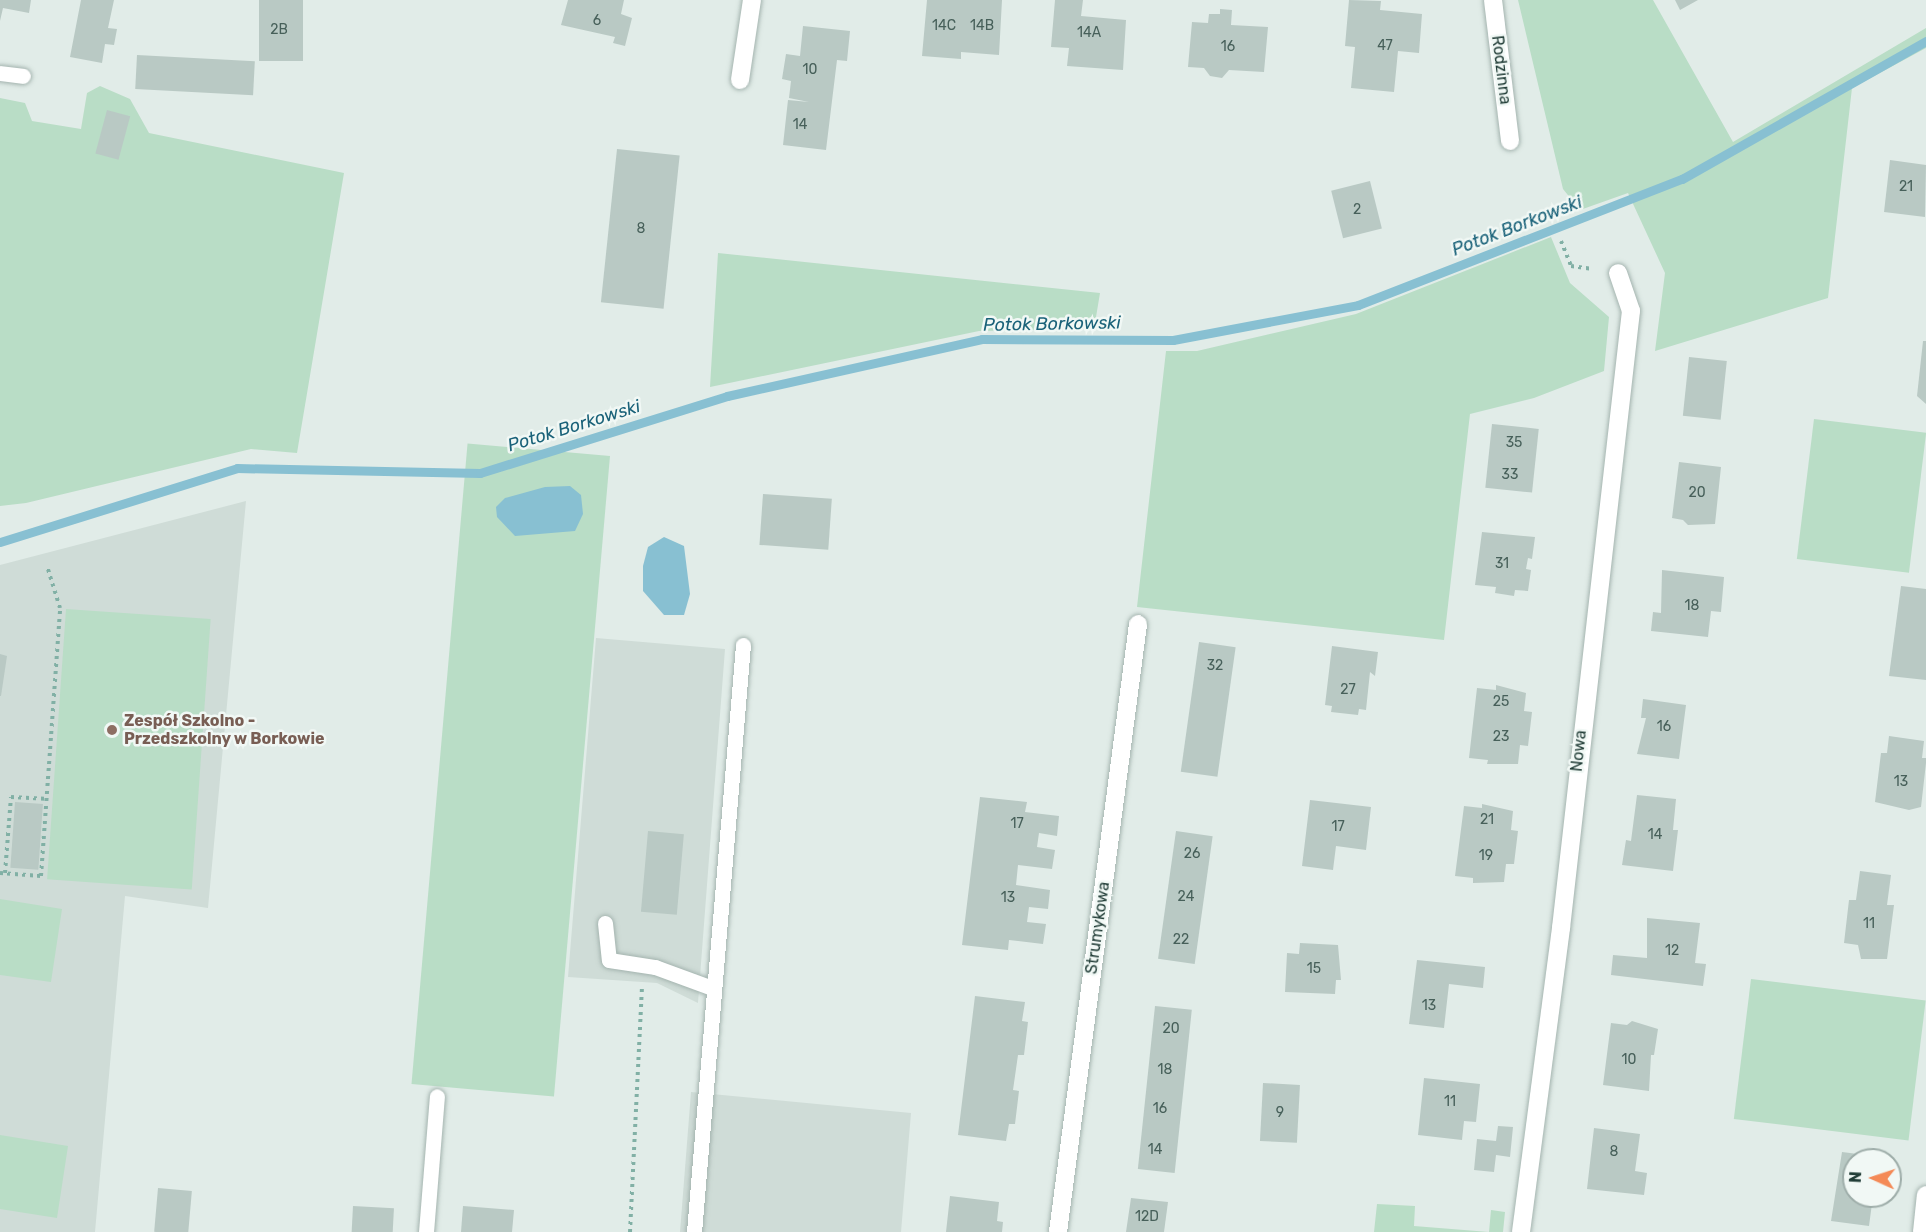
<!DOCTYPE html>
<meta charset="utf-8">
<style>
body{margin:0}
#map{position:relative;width:1926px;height:1232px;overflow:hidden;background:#e1ece8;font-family:Rubik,sans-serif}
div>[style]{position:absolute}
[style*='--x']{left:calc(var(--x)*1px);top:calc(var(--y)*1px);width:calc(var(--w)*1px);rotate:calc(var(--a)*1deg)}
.built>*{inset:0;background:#cfdcd7}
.green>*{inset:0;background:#b9ddc6;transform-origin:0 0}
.water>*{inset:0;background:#88c0d2}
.stream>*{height:9px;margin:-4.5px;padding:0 4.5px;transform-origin:4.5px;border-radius:4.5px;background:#88c0d2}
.building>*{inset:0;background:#b9c9c4;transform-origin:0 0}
.path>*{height:4px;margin-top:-2px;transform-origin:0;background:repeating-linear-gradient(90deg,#81b0a5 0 3px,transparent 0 7.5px)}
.roads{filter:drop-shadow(0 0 2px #a4b4af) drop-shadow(0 0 2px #a4b4af)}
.service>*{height:15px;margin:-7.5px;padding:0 7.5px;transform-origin:7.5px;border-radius:7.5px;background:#fff}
.minor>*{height:18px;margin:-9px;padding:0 9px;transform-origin:9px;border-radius:9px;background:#fff}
.dots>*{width:16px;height:16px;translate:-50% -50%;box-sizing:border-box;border:3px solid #f1f8f5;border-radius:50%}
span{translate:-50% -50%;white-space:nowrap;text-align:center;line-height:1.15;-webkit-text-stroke:5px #f1f8f5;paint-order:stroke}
.number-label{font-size:14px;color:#47605a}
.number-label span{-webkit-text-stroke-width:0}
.street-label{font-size:16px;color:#213d37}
.education-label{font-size:16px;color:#785e54;font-weight:700}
.left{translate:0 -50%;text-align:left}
.water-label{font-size:18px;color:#1a6279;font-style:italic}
.north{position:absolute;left:1842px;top:1148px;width:60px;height:60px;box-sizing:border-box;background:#f1f8f5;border:2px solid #9eada9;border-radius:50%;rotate:273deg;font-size:16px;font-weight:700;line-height:24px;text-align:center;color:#213d37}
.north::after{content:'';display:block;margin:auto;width:21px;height:27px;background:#f48a57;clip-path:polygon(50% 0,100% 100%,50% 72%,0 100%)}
</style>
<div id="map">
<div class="built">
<i style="clip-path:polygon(246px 501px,208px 908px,125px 896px,95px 1232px,0 1232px,0 565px)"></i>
<i style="clip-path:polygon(596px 638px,725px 649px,698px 1003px,657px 983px,568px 977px)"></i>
<i style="clip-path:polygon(691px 1092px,911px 1113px,901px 1232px,680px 1232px)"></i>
</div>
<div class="green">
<i style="clip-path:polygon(1518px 0,1653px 0,1733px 142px,1926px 28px,1926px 48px,1852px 88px,1828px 298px,1655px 351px,1665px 273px,1628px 193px,1580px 210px,1563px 189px)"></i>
<i style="clip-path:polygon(100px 86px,130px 99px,149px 133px,344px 173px,297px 453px,251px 449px,26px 503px,0 506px,0 98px,25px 103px,32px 121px,81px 129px,87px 93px)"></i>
<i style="clip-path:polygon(1551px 237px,1570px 283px,1609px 317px,1604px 371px,1534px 398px,1470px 414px,1444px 640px,1137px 607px,1166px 351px,1197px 351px,1356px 314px)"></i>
<i style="clip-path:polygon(718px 253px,1100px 293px,1094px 329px,979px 331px,710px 387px)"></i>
<i style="left:1814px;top:419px;width:113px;height:141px;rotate:7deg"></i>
<i style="left:610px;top:456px;width:643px;height:143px;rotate:95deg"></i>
<i style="left:66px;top:609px;width:145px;height:271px;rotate:4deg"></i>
<i style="clip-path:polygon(0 899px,62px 909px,51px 982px,0 975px)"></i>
<i style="left:1751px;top:979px;width:176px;height:141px;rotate:7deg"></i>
<i style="clip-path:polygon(0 1135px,68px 1146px,57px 1218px,0 1209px)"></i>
<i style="clip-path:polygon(1377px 1204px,1415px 1206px,1414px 1226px,1489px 1232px,1491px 1210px,1505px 1212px,1503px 1232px,1374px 1232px)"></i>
</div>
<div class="water">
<i style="clip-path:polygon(570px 486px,581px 495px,583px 514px,575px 531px,515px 536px,497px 517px,496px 507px,505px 498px,545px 487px)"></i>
<i style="clip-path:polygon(664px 537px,684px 546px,690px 594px,684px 615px,664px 615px,643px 591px,643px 566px,648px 547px)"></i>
</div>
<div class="stream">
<i style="--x:0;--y:542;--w:248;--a:-17.3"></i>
<i style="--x:237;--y:468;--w:243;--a:1.2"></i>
<i style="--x:480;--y:473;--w:259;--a:-17.3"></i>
<i style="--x:727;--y:396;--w:261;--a:-12.6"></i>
<i style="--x:982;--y:339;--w:191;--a:0.3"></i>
<i style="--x:1173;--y:340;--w:188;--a:-10.7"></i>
<i style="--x:1358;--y:305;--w:348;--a:-21.3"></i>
<i style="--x:1682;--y:179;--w:280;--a:-29.5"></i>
</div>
<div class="building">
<i style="clip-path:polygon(0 0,31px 0,29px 13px,3px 8px,0 21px)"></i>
<i style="clip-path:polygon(81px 0,114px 0,108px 28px,117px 29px,114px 45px,105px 44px,102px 63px,70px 57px)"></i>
<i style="left:259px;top:0;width:44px;height:61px"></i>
<i style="clip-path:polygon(568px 0,624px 0,621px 14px,632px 18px,625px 46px,613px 43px,615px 37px,561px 25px)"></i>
<i style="clip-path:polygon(927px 0,1002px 0,999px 55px,961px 52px,961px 59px,922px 56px)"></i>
<i style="clip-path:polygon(1055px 0,1083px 0,1081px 16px,1126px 20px,1123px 70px,1067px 66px,1069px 48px,1051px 47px)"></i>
<i style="clip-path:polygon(1349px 0,1381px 1px,1380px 10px,1422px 14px,1419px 53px,1398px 51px,1394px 92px,1351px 88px,1355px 47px,1345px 46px)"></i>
<i style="clip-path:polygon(1675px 0,1698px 0,1680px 10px)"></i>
<i style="clip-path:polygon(1220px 9px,1232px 10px,1231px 25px,1268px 27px,1264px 72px,1229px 70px,1222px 78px,1210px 76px,1204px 68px,1188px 67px,1192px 22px,1208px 23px,1209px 14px,1220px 14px)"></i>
<i style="clip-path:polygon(803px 26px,850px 31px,847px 61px,837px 60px,826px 150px,783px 145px,788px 100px,809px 102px,789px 98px,791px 81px,782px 79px,786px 54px,800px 56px)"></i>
<i style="left:137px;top:55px;width:118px;height:34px;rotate:3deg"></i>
<i style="left:107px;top:110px;width:24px;height:45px;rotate:15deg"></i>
<i style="left:617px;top:149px;width:63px;height:154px;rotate:6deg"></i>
<i style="clip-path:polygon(1890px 160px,1926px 165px,1925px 217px,1884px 212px)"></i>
<i style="left:1370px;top:181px;width:49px;height:40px;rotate:76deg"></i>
<i style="clip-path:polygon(1923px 341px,1926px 341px,1926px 404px,1917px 396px)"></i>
<i style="left:1689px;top:357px;width:38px;height:59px;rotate:6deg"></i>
<i style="left:1492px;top:424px;width:47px;height:64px;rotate:6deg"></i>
<i style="clip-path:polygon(1679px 462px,1721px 467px,1715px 524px,1688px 525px,1683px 520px,1672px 518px)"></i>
<i style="left:763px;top:494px;width:69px;height:51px;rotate:4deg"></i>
<i style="clip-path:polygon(1482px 532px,1535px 537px,1532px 559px,1528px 558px,1526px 569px,1531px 570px,1528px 591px,1515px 590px,1514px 596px,1495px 593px,1496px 587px,1475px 585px)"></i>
<i style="clip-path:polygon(1662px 570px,1724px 577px,1721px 612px,1711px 611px,1708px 637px,1651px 631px,1653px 612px,1661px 613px)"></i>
<i style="clip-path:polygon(1901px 586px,1926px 589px,1926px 680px,1889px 676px)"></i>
<i style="left:1199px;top:642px;width:37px;height:131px;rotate:8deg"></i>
<i style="clip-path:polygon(1332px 646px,1378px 652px,1375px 676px,1370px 672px,1366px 710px,1359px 709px,1358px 715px,1331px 712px,1332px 706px,1325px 705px)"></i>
<i style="clip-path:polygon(0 654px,7px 656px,1px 696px,0 696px)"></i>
<i style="clip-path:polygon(1496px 685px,1526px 693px,1524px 711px,1532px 712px,1528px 746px,1520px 745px,1518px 764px,1487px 764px,1488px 760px,1469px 758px,1477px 688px,1496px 690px)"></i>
<i style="clip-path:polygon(1643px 699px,1686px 705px,1679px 759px,1637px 754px,1646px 718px,1641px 718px)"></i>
<i style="clip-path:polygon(1889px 736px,1924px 741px,1922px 758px,1926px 758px,1926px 763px,1921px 807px,1909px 810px,1875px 802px,1881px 753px,1887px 753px)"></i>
<i style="clip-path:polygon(1637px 795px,1676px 799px,1673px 830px,1678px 830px,1673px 871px,1622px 865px,1626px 840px,1631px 841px)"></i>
<i style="clip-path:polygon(980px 797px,1027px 802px,1025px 812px,1059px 816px,1057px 836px,1039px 833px,1037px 847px,1055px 850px,1052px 869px,1018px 865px,1016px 885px,1050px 890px,1048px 909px,1029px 907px,1027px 922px,1046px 924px,1043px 944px,1009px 940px,1008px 950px,962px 945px)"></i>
<i style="clip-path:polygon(1310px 800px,1371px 807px,1366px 850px,1336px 846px,1333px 870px,1302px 866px)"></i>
<i style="left:15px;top:802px;width:28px;height:66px;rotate:4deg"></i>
<i style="clip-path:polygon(1482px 804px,1513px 811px,1511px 830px,1518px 831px,1514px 864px,1506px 864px,1504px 882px,1473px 883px,1473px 878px,1455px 876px,1464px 806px,1482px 808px)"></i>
<i style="left:648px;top:831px;width:36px;height:81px;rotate:5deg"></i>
<i style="left:1176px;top:831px;width:37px;height:129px;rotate:8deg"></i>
<i style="clip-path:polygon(1860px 871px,1891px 875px,1887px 905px,1894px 905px,1887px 959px,1861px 959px,1858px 945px,1844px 943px,1849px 900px,1856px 900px)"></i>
<i style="clip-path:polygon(1647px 918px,1700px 923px,1695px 963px,1706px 964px,1703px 986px,1611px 975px,1613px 955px,1647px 958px)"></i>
<i style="clip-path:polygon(1300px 943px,1338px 945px,1341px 980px,1336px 980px,1335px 994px,1285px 992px,1287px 953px,1299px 954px)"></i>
<i style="clip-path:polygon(1417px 960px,1485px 967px,1483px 988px,1449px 984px,1444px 1028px,1409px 1024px)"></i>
<i style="clip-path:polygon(975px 996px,1025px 1002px,1022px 1021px,1028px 1022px,1024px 1055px,1018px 1055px,1013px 1090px,1019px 1091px,1015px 1124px,1009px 1124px,1006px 1141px,958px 1135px)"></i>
<i style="left:1155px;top:1006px;width:37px;height:164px;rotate:6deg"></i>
<i style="clip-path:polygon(1632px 1021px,1658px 1029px,1654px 1055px,1651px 1055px,1649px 1091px,1603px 1085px,1611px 1023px,1627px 1025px)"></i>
<i style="clip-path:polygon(1424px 1078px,1480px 1084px,1476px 1122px,1464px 1121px,1462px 1140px,1418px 1135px)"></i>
<i style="left:1263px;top:1083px;width:37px;height:58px;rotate:3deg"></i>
<i style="clip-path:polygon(1498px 1126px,1513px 1127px,1510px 1157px,1496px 1155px,1494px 1172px,1474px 1170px,1477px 1139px,1496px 1141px)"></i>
<i style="clip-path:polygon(1594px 1128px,1640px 1134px,1635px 1171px,1647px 1173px,1644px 1195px,1587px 1189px)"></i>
<i style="clip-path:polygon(1842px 1152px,1874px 1156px,1874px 1160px,1854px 1160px,1854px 1196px,1873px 1196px,1869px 1226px,1831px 1221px)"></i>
<i style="left:158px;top:1188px;width:34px;height:44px;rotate:5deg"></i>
<i style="clip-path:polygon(950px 1196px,999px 1202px,997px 1221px,1003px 1222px,1002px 1232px,946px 1232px)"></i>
<i style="clip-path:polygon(1131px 1198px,1168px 1202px,1164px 1232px,1126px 1232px)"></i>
<i style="left:353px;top:1206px;width:41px;height:26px;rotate:3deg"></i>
<i style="clip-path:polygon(463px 1206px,514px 1210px,512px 1232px,461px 1232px)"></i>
</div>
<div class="path">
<i style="--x:1561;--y:241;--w:27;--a:68"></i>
<i style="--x:1571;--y:266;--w:22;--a:8"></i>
<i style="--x:0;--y:873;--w:41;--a:4.2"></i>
<i style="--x:41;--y:876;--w:269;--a:-85.9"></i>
<i style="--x:60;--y:608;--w:44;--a:-107.2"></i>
<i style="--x:5;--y:873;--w:76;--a:-85.5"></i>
<i style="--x:11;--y:797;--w:34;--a:3"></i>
<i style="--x:630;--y:1232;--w:245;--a:-87.2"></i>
</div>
<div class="roads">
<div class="service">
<i style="--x:0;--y:73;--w:23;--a:7"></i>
<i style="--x:605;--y:923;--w:37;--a:84"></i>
<i style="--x:609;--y:960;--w:47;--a:8.7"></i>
<i style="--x:655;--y:967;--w:61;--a:20.2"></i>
<i style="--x:426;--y:1232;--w:136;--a:-85.4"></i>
<i style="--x:694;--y:1232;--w:589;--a:-85.23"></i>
</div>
<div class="minor">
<i style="--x:1493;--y:0;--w:142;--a:83.1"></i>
<i style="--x:740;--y:80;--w:81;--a:-81.5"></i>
<i style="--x:1058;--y:1232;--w:613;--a:-82.5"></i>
<i style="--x:1521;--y:1232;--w:307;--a:-82.5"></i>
<i style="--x:1561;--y:928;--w:621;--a:-83.53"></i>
<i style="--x:1631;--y:311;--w:40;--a:-108.9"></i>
<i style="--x:1922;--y:1232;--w:37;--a:-84"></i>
</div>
</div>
<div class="dots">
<i style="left:112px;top:730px;background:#8d6e63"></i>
</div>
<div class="number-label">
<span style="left:597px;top:21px">6</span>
<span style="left:944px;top:26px">14C</span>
<span style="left:982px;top:26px">14B</span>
<span style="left:279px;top:30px">2B</span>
<span style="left:1089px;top:33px">14A</span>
<span style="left:1385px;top:46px">47</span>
<span style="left:1228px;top:47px">16</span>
<span style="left:810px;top:70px">10</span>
<span style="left:800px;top:125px">14</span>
<span style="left:1906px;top:187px">21</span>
<span style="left:1357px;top:210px">2</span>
<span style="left:641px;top:229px">8</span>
<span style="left:1514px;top:443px">35</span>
<span style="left:1510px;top:475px">33</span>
<span style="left:1697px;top:493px">20</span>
<span style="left:1502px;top:564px">31</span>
<span style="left:1692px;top:606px">18</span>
<span style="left:1215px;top:666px">32</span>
<span style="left:1348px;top:690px">27</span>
<span style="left:1501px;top:702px">25</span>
<span style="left:1664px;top:727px">16</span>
<span style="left:1501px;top:737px">23</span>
<span style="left:1901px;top:782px">13</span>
<span style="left:1487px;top:820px">21</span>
<span style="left:1017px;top:824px">17</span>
<span style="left:1338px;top:827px">17</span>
<span style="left:1655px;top:835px">14</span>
<span style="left:1192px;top:854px">26</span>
<span style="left:1486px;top:856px">19</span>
<span style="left:1186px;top:897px">24</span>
<span style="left:1008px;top:898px">13</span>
<span style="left:1869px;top:924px">11</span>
<span style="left:1181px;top:940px">22</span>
<span style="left:1672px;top:951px">12</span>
<span style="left:1314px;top:969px">15</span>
<span style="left:1429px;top:1006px">13</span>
<span style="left:1171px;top:1029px">20</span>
<span style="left:1629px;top:1060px">10</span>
<span style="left:1165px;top:1070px">18</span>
<span style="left:1450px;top:1102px">11</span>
<span style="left:1160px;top:1109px">16</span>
<span style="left:1280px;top:1113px">9</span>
<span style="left:1155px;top:1150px">14</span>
<span style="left:1614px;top:1152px">8</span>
<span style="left:1147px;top:1217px">12D</span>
</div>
<div class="street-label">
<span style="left:1501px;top:70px;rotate:83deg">Rodzinna</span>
<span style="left:1579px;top:751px;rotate:-84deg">Nowa</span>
<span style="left:1098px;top:928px;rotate:-82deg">Strumykowa</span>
</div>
<div class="education-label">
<span class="left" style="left:124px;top:730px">Zespół Szkolno -<br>Przedszkolny w Borkowie</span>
</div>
<div class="water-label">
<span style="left:1517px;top:226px;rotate:-21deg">Potok Borkowski</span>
<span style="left:1052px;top:324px;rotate:-1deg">Potok Borkowski</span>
<span style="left:574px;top:426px;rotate:-17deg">Potok Borkowski</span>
</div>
<div class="north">N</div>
</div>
